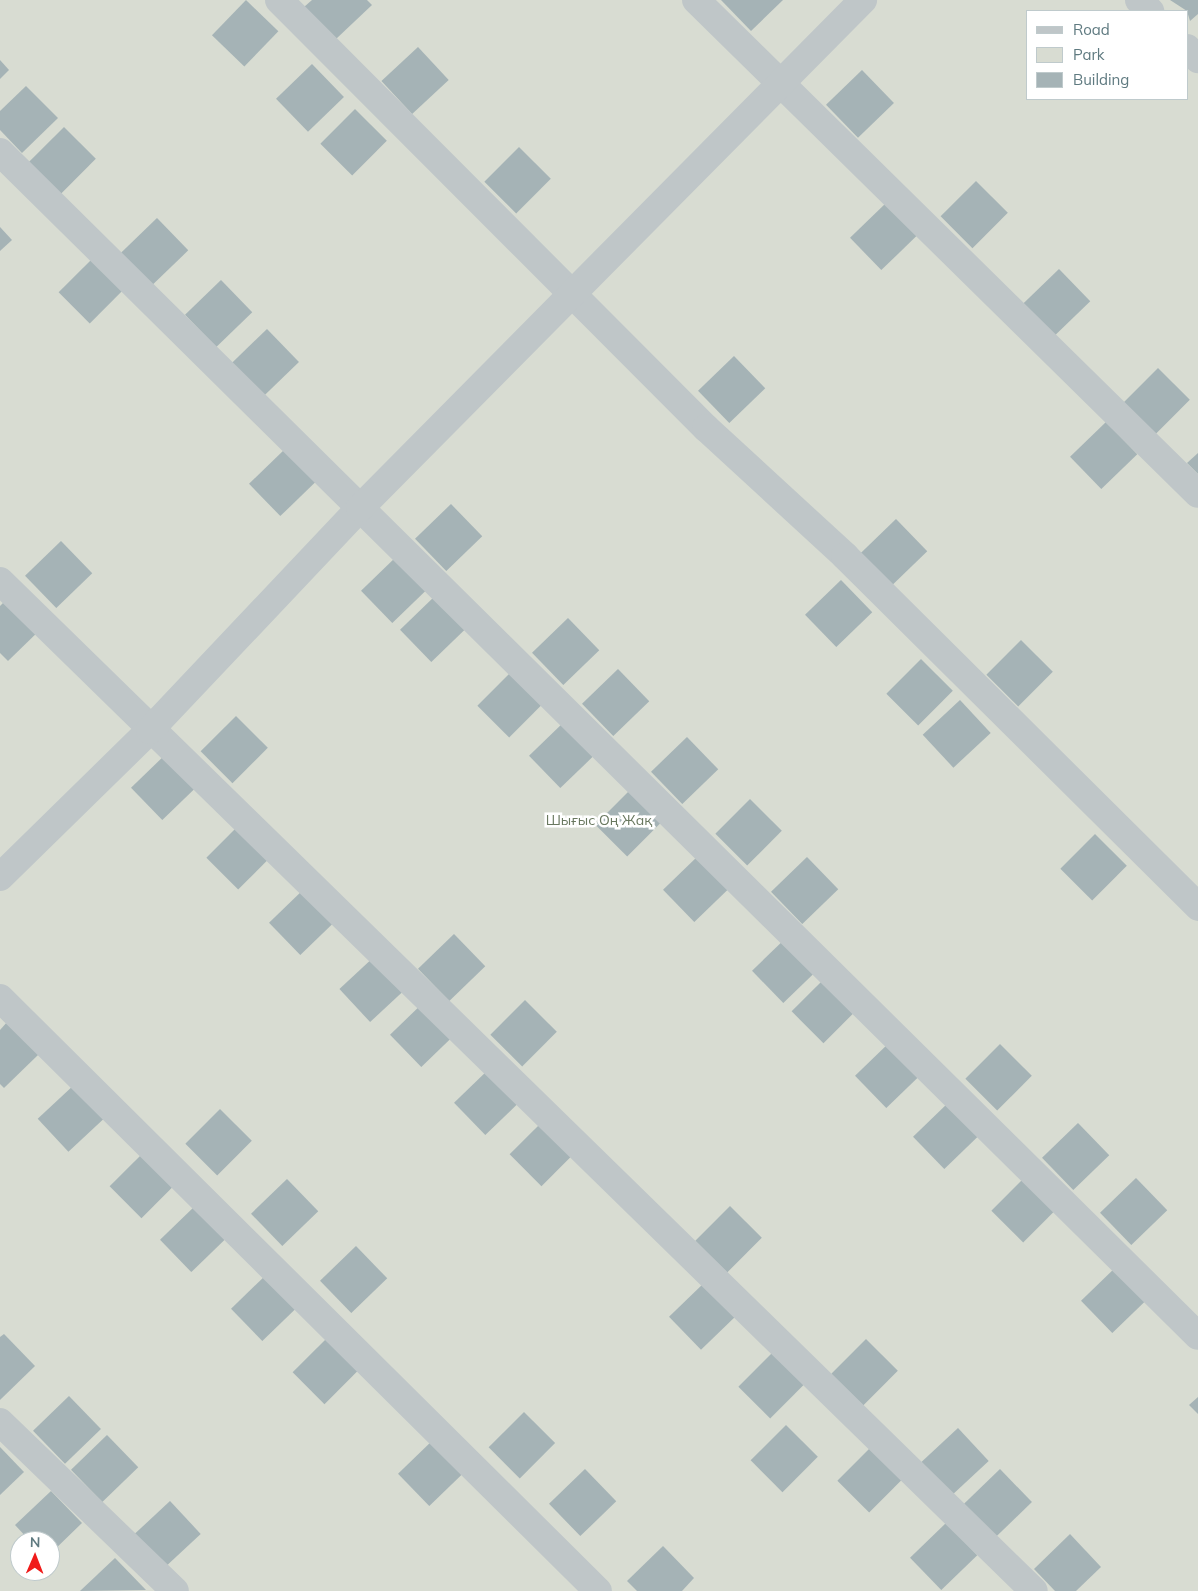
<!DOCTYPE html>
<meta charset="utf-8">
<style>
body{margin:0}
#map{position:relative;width:1198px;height:1591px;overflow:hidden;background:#f7f6f3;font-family:Mulish,sans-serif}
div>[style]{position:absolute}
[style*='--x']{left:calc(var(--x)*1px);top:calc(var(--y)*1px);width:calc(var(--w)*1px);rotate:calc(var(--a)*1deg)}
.green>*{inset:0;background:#d8dcd2}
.building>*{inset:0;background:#a5b3b6;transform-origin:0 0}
.minor>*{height:28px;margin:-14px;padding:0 14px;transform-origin:14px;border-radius:14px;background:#bfc6c8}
span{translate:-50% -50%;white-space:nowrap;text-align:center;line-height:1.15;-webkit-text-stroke:5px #fff;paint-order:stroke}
.park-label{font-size:14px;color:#69785f}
.legend{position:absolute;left:1026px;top:10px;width:162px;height:90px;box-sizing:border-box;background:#fff;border:1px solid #bfcacc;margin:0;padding:6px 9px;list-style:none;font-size:15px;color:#5f7a80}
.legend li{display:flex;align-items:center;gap:10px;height:25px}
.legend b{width:25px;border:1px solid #bfcacc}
.north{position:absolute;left:10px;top:1531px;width:50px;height:50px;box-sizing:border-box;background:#fff;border:1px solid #bfcacc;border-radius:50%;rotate:1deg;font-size:14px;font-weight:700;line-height:20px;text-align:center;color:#5f7a80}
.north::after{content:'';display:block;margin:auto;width:18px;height:22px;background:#f01b1a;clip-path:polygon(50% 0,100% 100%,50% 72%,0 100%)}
</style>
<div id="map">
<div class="green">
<i style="clip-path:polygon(evenodd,0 0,1198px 0,1198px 1591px,0 1591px,0 0,1027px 11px,1187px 11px,1187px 99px,1027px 99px,1027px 11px,0 0,20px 1541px,50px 1541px,50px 1571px,20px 1571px,20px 1541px)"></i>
</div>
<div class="building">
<i style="left:246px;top:0;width:45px;height:49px;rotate:44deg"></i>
<i style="clip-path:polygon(312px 0,367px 0,372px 5px,336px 39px,304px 7px)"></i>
<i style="clip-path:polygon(721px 0,783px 0,751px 31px)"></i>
<i style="clip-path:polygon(1170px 0,1198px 0,1198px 14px,1190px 21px,1187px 11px)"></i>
<i style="left:418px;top:47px;width:45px;height:50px;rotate:47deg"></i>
<i style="clip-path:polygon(0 60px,9px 70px,0 79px)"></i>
<i style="left:312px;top:64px;width:46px;height:50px;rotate:46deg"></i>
<i style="left:862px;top:70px;width:46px;height:50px;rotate:46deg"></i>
<i style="clip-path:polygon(26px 86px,58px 118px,22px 153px,0 130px,0 111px)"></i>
<i style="left:355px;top:109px;width:45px;height:49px;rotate:45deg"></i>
<i style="left:64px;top:127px;width:45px;height:50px;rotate:45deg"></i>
<i style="left:519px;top:147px;width:45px;height:49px;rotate:45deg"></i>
<i style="left:976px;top:181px;width:45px;height:50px;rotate:45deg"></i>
<i style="left:886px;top:203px;width:45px;height:50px;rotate:46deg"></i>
<i style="left:157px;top:218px;width:45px;height:50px;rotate:46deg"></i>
<i style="clip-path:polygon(0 227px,12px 240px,0 251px)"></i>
<i style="left:94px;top:257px;width:44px;height:50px;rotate:45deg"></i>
<i style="left:1059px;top:269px;width:45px;height:50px;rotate:46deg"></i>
<i style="left:221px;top:280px;width:45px;height:50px;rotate:46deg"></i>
<i style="left:267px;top:329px;width:46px;height:50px;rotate:46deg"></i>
<i style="left:734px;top:356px;width:45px;height:50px;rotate:46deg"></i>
<i style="left:1158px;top:368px;width:45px;height:49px;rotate:45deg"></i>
<i style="left:1106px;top:422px;width:45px;height:50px;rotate:46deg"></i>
<i style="left:285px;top:449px;width:45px;height:50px;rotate:46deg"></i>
<i style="clip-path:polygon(1198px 453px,1198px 474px,1187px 463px)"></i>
<i style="left:451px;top:504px;width:45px;height:50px;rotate:46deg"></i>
<i style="left:896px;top:519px;width:45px;height:50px;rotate:46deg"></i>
<i style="left:61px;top:541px;width:45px;height:50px;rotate:46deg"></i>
<i style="left:397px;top:556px;width:45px;height:50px;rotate:46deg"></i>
<i style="left:841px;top:580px;width:45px;height:50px;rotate:46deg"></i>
<i style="clip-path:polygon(12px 594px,44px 626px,8px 661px,0 653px,0 606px)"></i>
<i style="left:436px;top:595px;width:45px;height:50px;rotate:46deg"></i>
<i style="left:568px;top:618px;width:45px;height:50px;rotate:46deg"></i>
<i style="left:1021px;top:640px;width:45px;height:49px;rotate:45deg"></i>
<i style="left:921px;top:659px;width:45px;height:49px;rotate:45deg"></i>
<i style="left:618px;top:669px;width:45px;height:50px;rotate:46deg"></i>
<i style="left:512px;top:671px;width:45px;height:49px;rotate:45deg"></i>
<i style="left:960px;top:700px;width:45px;height:51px;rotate:47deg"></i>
<i style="left:236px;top:716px;width:45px;height:50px;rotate:45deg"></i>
<i style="left:565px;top:721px;width:45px;height:50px;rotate:46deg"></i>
<i style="left:687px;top:737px;width:45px;height:50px;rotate:46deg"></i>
<i style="left:167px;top:753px;width:45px;height:50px;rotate:46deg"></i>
<i style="left:630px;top:790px;width:45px;height:49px;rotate:45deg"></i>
<i style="left:750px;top:799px;width:45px;height:49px;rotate:45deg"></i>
<i style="left:241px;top:823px;width:45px;height:49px;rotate:45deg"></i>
<i style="left:1095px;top:834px;width:45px;height:49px;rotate:45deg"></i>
<i style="left:699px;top:855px;width:45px;height:50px;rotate:46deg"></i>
<i style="left:807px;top:857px;width:45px;height:50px;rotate:46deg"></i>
<i style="left:305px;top:888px;width:45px;height:50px;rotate:46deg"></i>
<i style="left:454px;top:934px;width:45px;height:50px;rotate:46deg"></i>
<i style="left:788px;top:936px;width:45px;height:50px;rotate:46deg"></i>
<i style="left:376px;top:955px;width:45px;height:50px;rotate:47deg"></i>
<i style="left:827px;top:976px;width:45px;height:50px;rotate:45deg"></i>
<i style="left:426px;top:1000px;width:45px;height:50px;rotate:46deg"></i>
<i style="left:525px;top:1000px;width:45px;height:49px;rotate:45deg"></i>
<i style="clip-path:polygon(8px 1021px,39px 1054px,4px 1088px,0 1084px,0 1030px)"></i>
<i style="left:891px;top:1041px;width:45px;height:50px;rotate:46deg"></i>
<i style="left:1000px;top:1044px;width:45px;height:49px;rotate:45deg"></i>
<i style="left:490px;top:1068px;width:45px;height:50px;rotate:46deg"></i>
<i style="left:75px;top:1084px;width:45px;height:51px;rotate:47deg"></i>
<i style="left:949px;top:1102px;width:45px;height:50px;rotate:46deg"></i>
<i style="left:220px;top:1109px;width:45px;height:49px;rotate:45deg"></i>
<i style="left:545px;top:1119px;width:45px;height:50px;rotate:45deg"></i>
<i style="left:1078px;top:1123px;width:45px;height:50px;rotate:46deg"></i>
<i style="left:145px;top:1151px;width:45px;height:50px;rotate:45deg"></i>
<i style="left:1026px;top:1176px;width:45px;height:49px;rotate:45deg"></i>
<i style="left:1136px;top:1178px;width:45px;height:50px;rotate:46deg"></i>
<i style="left:287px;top:1179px;width:45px;height:50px;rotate:46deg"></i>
<i style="left:196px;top:1205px;width:45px;height:50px;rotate:46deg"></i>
<i style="left:730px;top:1206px;width:45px;height:49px;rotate:45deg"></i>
<i style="left:356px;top:1246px;width:45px;height:50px;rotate:46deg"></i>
<i style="left:1117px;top:1266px;width:45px;height:50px;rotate:46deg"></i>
<i style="left:267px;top:1274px;width:45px;height:50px;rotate:46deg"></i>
<i style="left:705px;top:1282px;width:46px;height:50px;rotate:46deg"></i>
<i style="clip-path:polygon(4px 1334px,35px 1366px,0 1400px,0 1337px)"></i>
<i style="left:328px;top:1337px;width:45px;height:50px;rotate:45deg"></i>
<i style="left:866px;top:1339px;width:45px;height:49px;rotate:45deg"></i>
<i style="left:773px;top:1352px;width:45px;height:49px;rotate:45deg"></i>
<i style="left:69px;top:1396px;width:46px;height:50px;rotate:46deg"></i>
<i style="clip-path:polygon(1198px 1397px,1198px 1414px,1189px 1405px)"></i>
<i style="left:524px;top:1412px;width:44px;height:50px;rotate:45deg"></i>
<i style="left:786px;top:1425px;width:45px;height:50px;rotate:45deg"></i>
<i style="left:958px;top:1428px;width:45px;height:50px;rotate:47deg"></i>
<i style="left:107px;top:1435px;width:45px;height:50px;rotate:46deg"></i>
<i style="left:434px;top:1439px;width:45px;height:50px;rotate:46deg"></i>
<i style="left:872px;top:1446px;width:45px;height:49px;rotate:45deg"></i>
<i style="clip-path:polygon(0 1447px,24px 1472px,0 1495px)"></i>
<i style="left:585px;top:1469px;width:45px;height:50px;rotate:46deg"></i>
<i style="left:1000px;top:1469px;width:46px;height:50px;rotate:46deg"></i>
<i style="clip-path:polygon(51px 1491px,82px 1523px,50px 1554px,50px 1541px,30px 1541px,15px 1525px)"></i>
<i style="left:170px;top:1501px;width:45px;height:50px;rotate:47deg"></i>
<i style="left:946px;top:1523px;width:45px;height:50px;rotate:46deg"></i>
<i style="clip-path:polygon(1070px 1534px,1101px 1567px,1076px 1591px,1055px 1591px,1034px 1569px)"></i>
<i style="clip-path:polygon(663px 1546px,694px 1578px,682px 1591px,637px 1591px,627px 1581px)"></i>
<i style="clip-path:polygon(115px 1558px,146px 1590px,80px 1591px)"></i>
</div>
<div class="minor">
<i style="--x:279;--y:0;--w:605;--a:45.07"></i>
<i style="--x:706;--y:428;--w:189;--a:42.6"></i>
<i style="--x:845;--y:556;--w:498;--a:44.8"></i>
<i style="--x:696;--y:0;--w:704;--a:44.54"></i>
<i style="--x:1139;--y:0;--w:16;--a:45"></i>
<i style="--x:1187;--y:48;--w:16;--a:45"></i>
<i style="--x:0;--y:152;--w:1684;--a:44.66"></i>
<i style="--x:0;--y:581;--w:1445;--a:44.33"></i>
<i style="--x:0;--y:877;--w:210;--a:-44.4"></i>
<i style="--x:150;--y:730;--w:306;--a:-46.6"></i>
<i style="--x:360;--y:508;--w:715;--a:-45.28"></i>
<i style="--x:0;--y:998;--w:842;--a:44.76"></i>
<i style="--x:0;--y:1422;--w:243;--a:44"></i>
</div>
<div class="park-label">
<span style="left:599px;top:820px">Шығыс Оң Жақ</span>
</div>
<ul class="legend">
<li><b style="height:6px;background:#bfc6c8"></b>Road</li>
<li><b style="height:14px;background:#d8dcd2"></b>Park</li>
<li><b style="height:14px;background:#a5b3b6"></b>Building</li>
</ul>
<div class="north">N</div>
</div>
